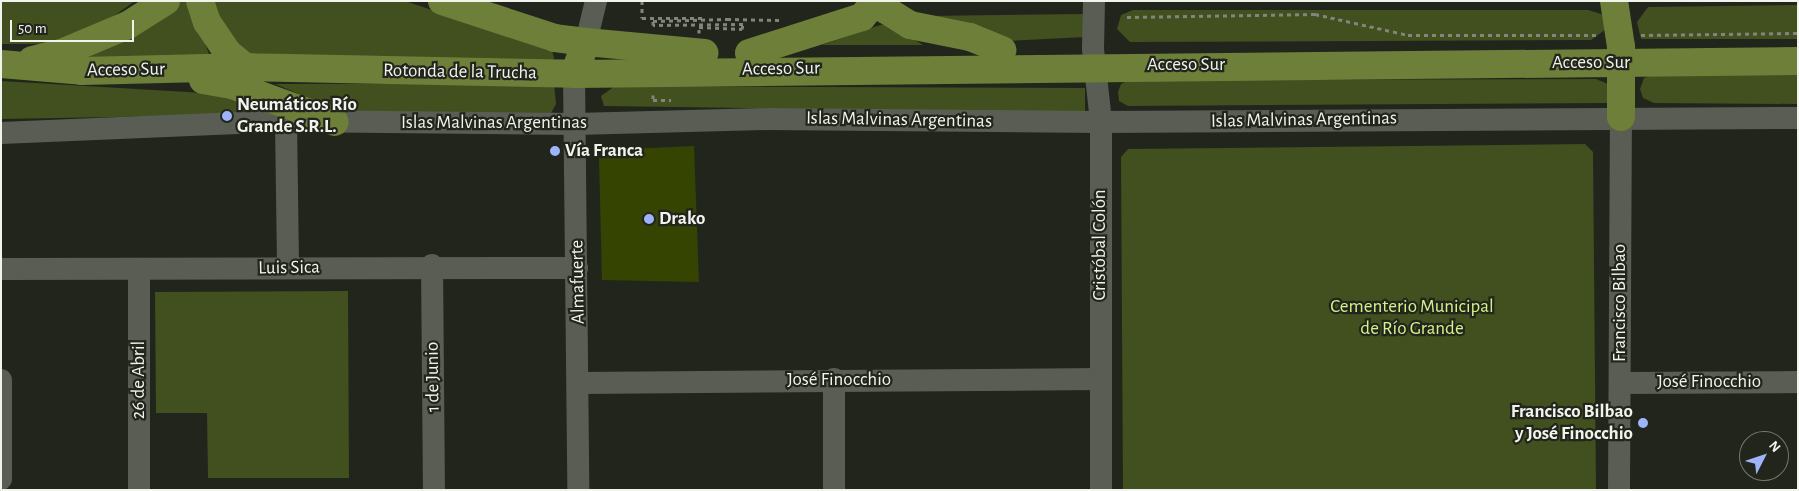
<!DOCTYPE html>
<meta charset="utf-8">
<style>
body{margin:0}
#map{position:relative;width:1799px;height:491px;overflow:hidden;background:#22251c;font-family:"Alegreya Sans",sans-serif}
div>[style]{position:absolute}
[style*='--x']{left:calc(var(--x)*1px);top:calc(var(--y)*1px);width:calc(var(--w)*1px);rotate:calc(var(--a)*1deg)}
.green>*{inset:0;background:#424f1f}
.building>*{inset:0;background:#364402}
.path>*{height:3px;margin-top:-1.5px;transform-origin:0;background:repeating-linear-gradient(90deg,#83857d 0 4px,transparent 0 8px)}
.minor>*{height:22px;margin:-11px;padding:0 11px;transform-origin:11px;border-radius:11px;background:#5a5d53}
.major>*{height:28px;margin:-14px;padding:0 14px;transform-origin:14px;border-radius:14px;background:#6e7f39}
.dots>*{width:14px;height:14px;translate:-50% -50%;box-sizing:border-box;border:2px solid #22251c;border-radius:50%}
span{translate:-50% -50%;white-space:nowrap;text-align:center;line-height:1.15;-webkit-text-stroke:4.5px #22251c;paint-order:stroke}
.street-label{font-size:19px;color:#f1f3ec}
.poi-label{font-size:19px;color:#f1f3ec;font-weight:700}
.left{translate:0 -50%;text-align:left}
.right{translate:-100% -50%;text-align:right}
.park-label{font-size:19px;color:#d4f287}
.frame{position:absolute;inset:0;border:2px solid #f1f3ec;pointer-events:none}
.north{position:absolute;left:1739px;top:431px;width:50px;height:50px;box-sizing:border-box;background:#22251c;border:1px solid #75776f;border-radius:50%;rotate:49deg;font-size:14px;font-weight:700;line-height:20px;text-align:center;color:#f1f3ec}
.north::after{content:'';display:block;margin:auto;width:18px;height:22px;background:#9fb3fd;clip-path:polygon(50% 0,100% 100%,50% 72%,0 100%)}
.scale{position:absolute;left:10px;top:20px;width:124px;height:22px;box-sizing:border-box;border:2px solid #f1f3ec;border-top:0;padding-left:6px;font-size:15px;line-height:18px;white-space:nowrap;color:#f1f3ec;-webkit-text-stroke:4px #22251c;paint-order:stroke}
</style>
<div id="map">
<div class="green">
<i style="clip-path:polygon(1px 1px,135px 1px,104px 23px,73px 37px,41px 44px,1px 44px)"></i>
<i style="clip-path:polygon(177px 1px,189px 1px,212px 62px,75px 57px)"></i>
<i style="clip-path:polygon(211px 1px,405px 1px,552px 50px,554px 58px,552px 63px,249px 53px,230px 42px)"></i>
<i style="clip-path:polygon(1798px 5px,1798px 39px,1641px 39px,1637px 22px,1648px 7px)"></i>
<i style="clip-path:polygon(1133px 10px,1588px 10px,1601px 14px,1609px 27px,1591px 40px,1130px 42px,1117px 29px,1121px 15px)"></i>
<i style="clip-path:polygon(1083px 14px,1085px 37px,1006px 41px,926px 16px)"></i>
<i style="clip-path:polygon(887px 23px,923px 45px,822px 45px,868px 29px)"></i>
<i style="clip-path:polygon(1656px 73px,1798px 73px,1798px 104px,1654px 103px,1643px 98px,1640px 89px,1644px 78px)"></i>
<i style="clip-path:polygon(1596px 79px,1608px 84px,1610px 99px,1607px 103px,1128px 106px,1119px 101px,1118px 92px,1121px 84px,1129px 80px)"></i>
<i style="clip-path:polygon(1px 81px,221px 94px,277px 114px,1px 119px)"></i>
<i style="clip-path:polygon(554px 83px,556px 104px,551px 113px,360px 112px,328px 106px,275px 84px)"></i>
<i style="clip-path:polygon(615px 86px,1085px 88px,1085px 113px,604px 106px,601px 96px)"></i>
<i style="clip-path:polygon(1585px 144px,1593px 152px,1596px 490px,1123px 490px,1121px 157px,1128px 149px)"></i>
<i style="clip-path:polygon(348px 291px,349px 478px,208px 478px,207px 413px,156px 413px,155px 292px)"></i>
</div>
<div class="building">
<i style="clip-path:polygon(694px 146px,699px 282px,602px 280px,599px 158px,608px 150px)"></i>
</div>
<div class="path">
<i style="--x:642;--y:1;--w:17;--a:90"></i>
<i style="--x:642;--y:18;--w:63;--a:0"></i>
<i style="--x:1127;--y:17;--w:188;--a:-0.9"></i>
<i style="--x:1315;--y:14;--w:95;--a:12.7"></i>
<i style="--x:1408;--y:35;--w:189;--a:0"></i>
<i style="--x:727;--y:19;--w:53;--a:1.1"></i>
<i style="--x:699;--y:33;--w:6;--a:-90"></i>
<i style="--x:699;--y:27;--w:43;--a:2.7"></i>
<i style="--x:742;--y:29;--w:5;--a:-79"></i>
<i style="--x:743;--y:24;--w:90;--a:179.4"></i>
<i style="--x:653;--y:25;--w:4;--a:-90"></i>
<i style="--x:653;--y:21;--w:75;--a:-1.5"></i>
<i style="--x:1641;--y:35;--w:157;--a:-0.7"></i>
<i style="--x:653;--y:95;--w:5;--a:90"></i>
<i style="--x:653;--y:100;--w:18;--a:0"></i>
</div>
<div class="minor">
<i style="--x:1094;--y:1;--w:48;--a:91.2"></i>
<i style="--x:1093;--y:49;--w:73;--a:83.7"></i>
<i style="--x:1101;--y:122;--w:368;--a:90"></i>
<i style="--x:586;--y:42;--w:42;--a:-76.3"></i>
<i style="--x:574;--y:74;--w:416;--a:89.4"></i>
<i style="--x:286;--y:121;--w:147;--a:89.2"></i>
<i style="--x:1;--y:133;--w:285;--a:-2.4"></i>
<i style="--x:286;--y:121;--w:290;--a:0.6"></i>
<i style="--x:576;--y:124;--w:194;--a:-1.5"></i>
<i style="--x:770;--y:119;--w:331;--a:0.5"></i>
<i style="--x:1101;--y:122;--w:697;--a:-0.33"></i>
<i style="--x:432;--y:265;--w:225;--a:89.5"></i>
<i style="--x:1;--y:269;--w:576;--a:-0.1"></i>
<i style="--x:139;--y:271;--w:219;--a:90"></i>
<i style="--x:834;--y:379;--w:111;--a:90"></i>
<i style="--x:1;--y:380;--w:99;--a:90"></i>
<i style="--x:579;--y:383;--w:521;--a:-0.44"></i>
<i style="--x:1620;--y:383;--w:178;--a:-0.3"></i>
<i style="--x:1619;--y:490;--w:373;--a:-89.7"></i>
</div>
<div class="major">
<i style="--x:200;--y:1;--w:22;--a:72"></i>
<i style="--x:207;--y:22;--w:36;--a:56"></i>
<i style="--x:227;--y:52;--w:33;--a:40"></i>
<i style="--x:882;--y:1;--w:10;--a:66"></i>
<i style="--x:886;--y:10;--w:28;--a:32"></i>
<i style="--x:910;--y:25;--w:61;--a:11.3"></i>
<i style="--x:970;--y:37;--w:35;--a:22"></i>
<i style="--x:1614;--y:1;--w:47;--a:81.3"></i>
<i style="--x:1621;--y:47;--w:70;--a:90"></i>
<i style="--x:586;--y:42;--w:119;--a:5.3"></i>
<i style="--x:749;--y:53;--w:119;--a:-17.7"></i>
<i style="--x:862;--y:17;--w:21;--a:-49"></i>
<i style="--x:32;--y:60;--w:33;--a:-14"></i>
<i style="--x:64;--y:52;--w:69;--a:-22.9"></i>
<i style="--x:128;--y:25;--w:45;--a:-32.3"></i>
<i style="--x:1;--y:64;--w:81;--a:4.9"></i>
<i style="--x:82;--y:71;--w:164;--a:-1.4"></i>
<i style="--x:246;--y:67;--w:328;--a:1.2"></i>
<i style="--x:574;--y:74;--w:34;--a:-69"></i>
<i style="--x:586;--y:42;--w:31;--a:-173"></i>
<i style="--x:555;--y:38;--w:119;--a:-161.9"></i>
<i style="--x:574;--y:74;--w:1224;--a:-0.61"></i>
<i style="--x:203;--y:80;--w:29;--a:10"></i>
<i style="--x:232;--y:85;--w:109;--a:19.8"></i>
</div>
<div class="dots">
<i style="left:227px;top:116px;background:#9fb3fd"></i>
<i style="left:555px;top:151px;background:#9fb3fd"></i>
<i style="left:649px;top:219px;background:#9fb3fd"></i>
<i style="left:1643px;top:423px;background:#9fb3fd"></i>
</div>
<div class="street-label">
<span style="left:1591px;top:63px">Acceso Sur</span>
<span style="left:1186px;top:65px">Acceso Sur</span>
<span style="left:781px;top:69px;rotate:-1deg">Acceso Sur</span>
<span style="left:126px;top:70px;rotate:-1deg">Acceso Sur</span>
<span style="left:460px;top:72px;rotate:1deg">Rotonda de la Trucha</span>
<span style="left:899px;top:120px;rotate:1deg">Islas Malvinas Argentinas</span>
<span style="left:1304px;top:120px;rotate:-1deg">Islas Malvinas Argentinas</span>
<span style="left:494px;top:123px">Islas Malvinas Argentinas</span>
<span style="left:1100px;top:245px;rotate:-90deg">Cristóbal Colón</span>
<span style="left:289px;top:268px;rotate:-1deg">Luis Sica</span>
<span style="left:578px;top:282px;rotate:-91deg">Almafuerte</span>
<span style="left:1620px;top:303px;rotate:-90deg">Francisco Bilbao</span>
<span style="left:433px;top:377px;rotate:-91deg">1 de Junio</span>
<span style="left:139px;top:380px;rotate:-90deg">26 de Abril</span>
<span style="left:839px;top:380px">José Finocchio</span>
<span style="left:1709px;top:382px">José Finocchio</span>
</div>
<div class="poi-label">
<span class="left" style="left:237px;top:116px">Neumáticos Río<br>Grande S.R.L.</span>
<span class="left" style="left:565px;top:151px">Vía Franca</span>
<span class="left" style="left:659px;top:219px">Drako</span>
<span class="right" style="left:1633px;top:423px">Francisco Bilbao<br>y José Finocchio</span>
</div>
<div class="park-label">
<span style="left:1412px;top:318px">Cementerio Municipal<br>de Río Grande</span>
</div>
<div class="frame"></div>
<div class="north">N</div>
<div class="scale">50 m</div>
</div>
